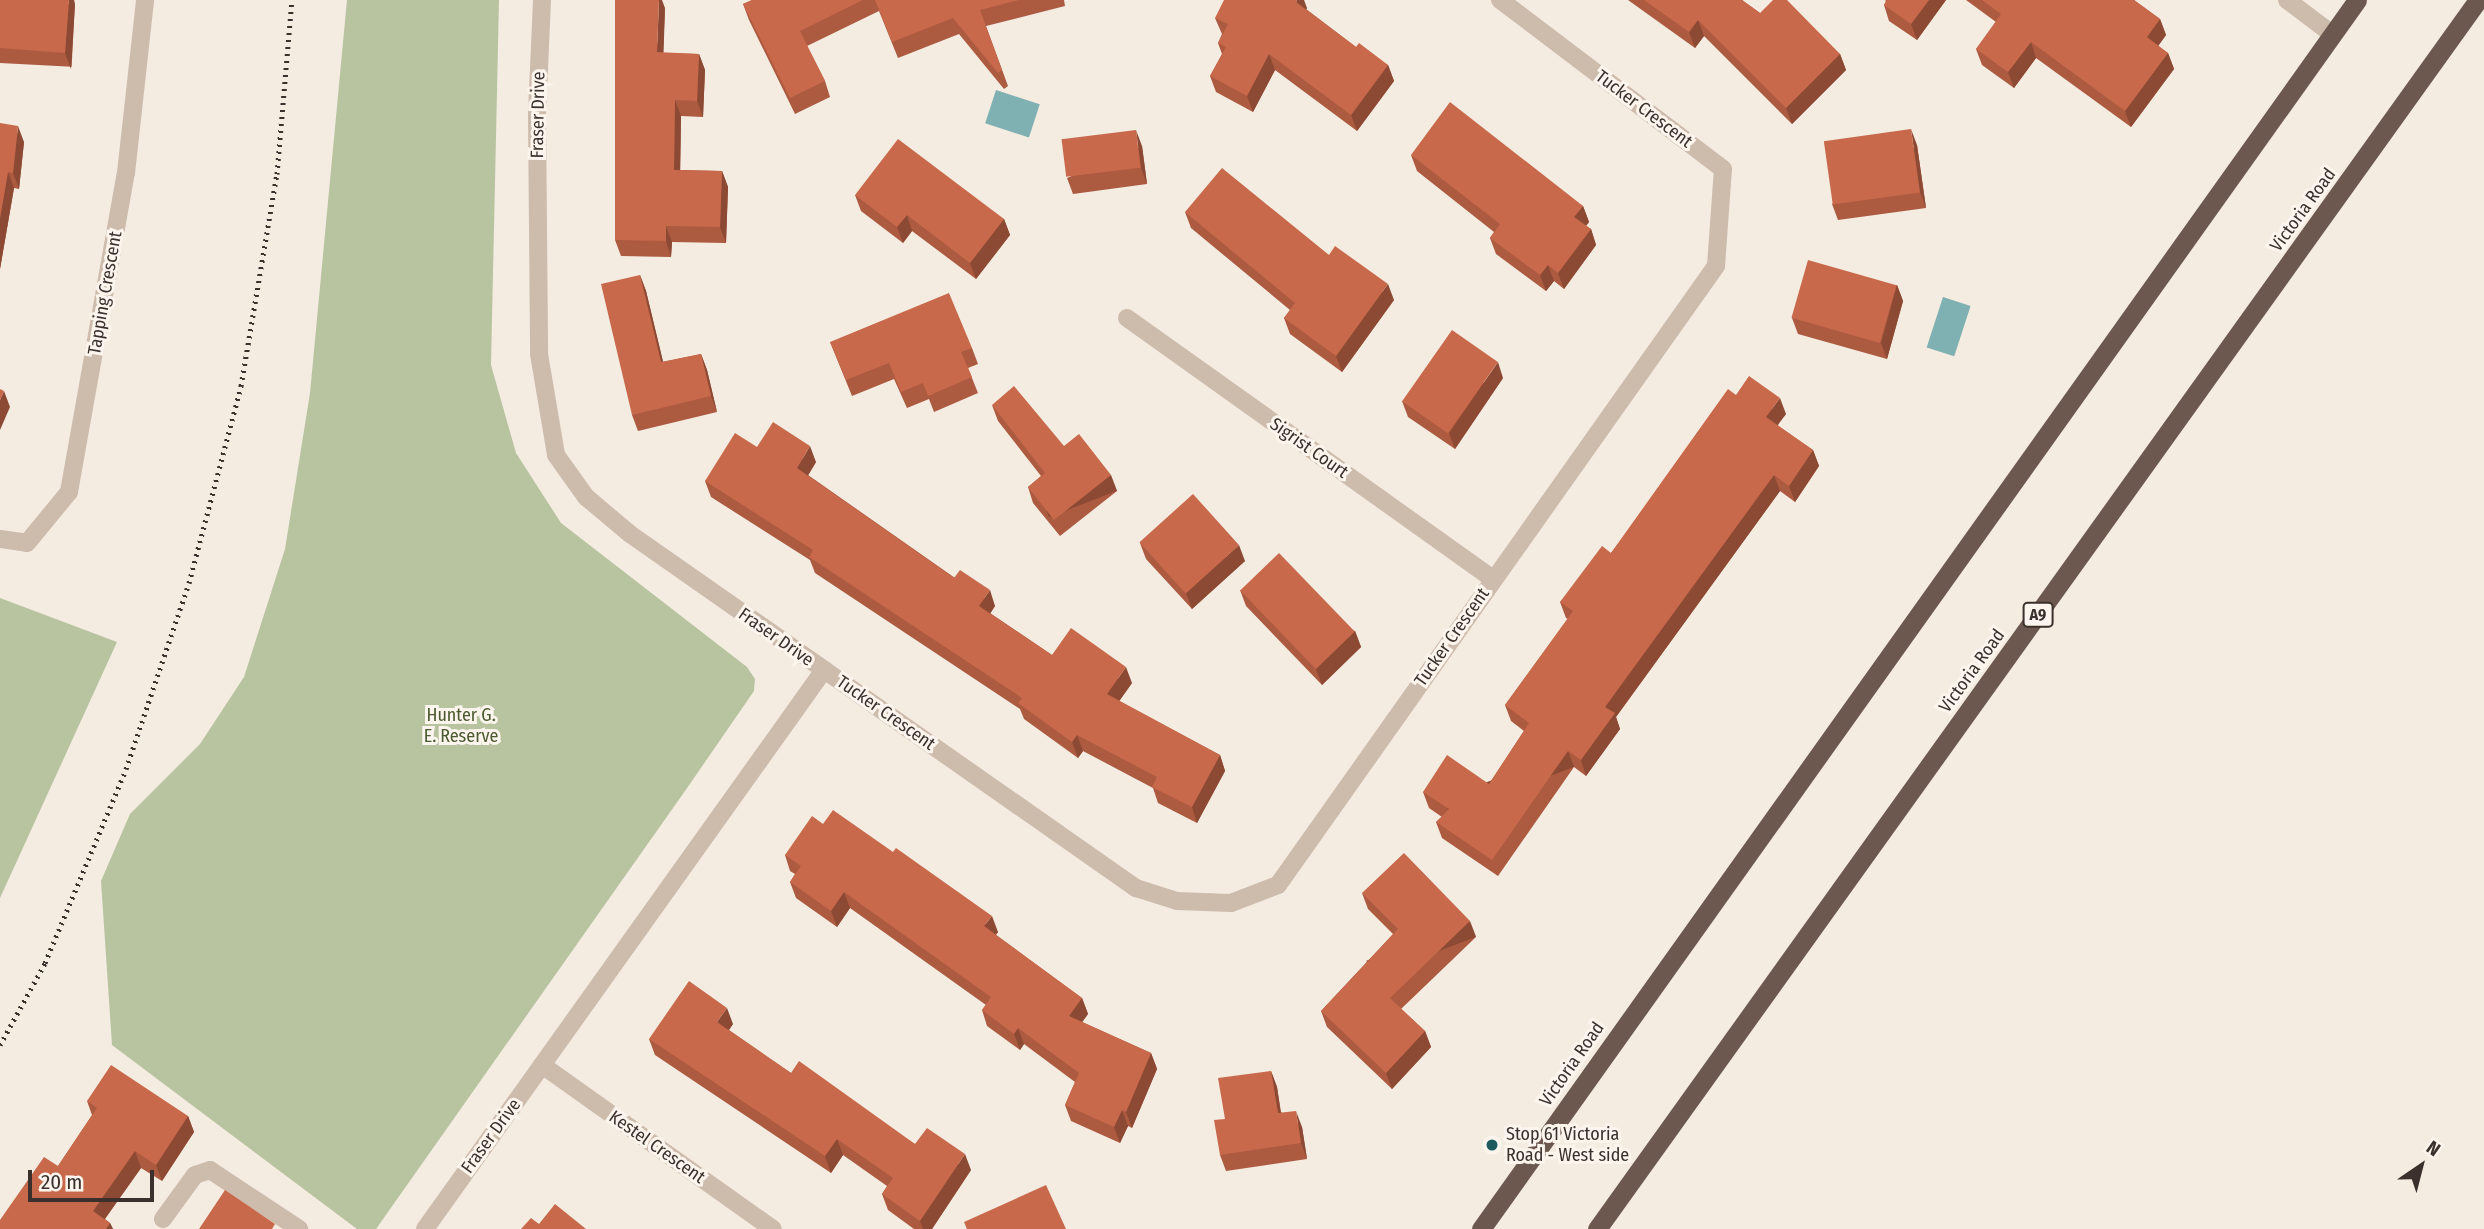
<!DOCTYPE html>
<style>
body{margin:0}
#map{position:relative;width:2484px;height:1229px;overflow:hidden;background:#f4ebe1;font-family:"Fira Sans Condensed",sans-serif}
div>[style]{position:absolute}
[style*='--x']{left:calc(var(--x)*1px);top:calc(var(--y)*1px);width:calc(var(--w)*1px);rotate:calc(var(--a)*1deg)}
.green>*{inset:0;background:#b8c4a0}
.water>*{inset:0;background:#7fb0b2;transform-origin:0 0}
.service>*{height:18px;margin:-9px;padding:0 9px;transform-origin:9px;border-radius:9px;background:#cdbbac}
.minor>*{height:18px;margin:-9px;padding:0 9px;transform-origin:9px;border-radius:9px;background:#cdbbac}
.trunk>*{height:19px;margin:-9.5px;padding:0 9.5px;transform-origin:9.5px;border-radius:9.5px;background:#6c584f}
.rail>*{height:5px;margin-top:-2.5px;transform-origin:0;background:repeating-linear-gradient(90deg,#3b302b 0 2px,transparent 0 7px)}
.wall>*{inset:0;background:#ac5a40;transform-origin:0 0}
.shaded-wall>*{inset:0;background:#8c4a34;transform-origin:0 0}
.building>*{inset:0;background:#c8694b;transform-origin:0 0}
.dots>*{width:19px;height:19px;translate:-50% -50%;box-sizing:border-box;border:4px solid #fbf5ee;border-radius:50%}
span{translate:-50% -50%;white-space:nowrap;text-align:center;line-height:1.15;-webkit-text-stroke:6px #fbf5ee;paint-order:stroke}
.shield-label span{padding:2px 5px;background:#fbf5ee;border:2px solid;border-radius:5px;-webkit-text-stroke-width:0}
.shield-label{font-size:16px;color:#3b302b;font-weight:700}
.street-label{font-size:18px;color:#3b302b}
.park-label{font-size:18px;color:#4a5a2e}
.poi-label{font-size:18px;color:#3b302b}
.left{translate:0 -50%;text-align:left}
.north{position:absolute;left:2386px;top:1131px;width:70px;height:70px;-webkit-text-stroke:5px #fbf5ee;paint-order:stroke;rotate:35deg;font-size:19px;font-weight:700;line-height:28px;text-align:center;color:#3b302b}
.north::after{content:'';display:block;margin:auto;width:24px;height:32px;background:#3b302b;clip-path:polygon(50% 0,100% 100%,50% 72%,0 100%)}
.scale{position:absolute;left:28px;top:1170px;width:126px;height:32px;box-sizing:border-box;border:4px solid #3b302b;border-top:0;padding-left:9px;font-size:21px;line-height:24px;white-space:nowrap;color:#3b302b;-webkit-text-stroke:5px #fbf5ee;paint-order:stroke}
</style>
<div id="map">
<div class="green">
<i style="clip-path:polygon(347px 0,499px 0,491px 365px,516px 453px,561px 523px,747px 667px,755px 679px,754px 691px,685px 791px,376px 1229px,357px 1229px,112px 1045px,101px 881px,130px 814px,200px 744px,244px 677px,285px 549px,310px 393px)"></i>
<i style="clip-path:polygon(0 598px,117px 642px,0 898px)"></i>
</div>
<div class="water">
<i style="left:996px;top:90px;width:46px;height:35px;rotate:18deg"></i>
<i style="left:1943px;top:297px;width:29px;height:53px;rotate:18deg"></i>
</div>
<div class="service">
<i style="--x:163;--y:1219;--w:54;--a:-54"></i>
<i style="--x:195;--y:1175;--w:16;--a:-18"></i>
<i style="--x:210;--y:1170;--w:107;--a:33.5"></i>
</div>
<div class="minor">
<i style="--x:542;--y:0;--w:113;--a:92.5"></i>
<i style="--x:537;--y:113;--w:241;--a:89.5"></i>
<i style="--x:539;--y:354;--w:102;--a:80.4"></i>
<i style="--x:556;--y:455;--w:52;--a:54.5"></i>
<i style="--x:586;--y:497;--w:57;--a:40.1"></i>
<i style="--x:630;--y:534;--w:618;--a:34.98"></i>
<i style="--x:1136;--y:888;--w:43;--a:17.6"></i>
<i style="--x:1177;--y:901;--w:54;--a:2.1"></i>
<i style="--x:1231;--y:903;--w:50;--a:-21"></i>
<i style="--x:1278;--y:885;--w:758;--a:-54.72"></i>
<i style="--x:1716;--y:266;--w:97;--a:-85.9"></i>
<i style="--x:1723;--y:169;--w:280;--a:-142.8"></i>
<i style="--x:2287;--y:0;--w:56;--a:37.1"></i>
<i style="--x:1127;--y:318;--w:448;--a:35.5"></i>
<i style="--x:0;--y:539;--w:27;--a:8"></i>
<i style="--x:27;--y:543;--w:66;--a:-50.5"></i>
<i style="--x:69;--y:492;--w:324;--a:-79.9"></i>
<i style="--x:126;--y:173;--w:174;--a:-83.7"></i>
<i style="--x:542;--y:1065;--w:283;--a:35.4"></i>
<i style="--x:425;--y:1229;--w:687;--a:-54.48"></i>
</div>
<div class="trunk">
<i style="--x:1481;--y:1229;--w:1509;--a:-54.52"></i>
<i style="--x:1597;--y:1229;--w:1512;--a:-54.37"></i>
</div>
<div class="rail">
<i style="--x:0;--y:1045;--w:94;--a:-61.2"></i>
<i style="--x:45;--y:963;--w:210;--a:-67.3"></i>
<i style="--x:126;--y:769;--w:196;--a:-71.3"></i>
<i style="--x:189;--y:583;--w:204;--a:-75.2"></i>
<i style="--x:241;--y:386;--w:215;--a:-80.4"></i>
<i style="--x:277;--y:174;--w:175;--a:-85.1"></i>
</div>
<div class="wall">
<i style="left:0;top:0;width:75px;height:63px;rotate:3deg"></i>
<i style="clip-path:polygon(752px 0,1064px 0,1065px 6px,986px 26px,1008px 86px,1004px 89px,959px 34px,898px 58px,879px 11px,807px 46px,825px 81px,830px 97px,795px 114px,749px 20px,743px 4px)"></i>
<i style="clip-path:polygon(1628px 0,1742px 0,1760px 13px,1840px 54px,1846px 70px,1792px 124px,1704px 36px,1695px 48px)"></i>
<i style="clip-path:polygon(1885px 0,1946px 0,1917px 40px,1889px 21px,1884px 5px,1886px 1px)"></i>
<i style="clip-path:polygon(1966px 0,2134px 0,2160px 19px,2166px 35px,2158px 46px,2168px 53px,2174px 69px,2131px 127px,2036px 58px,2014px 88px,1982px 65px,1976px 49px,1996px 22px)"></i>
<i style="clip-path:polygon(665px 8px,663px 53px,699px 54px,705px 70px,703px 117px,681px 116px,680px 170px,722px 171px,728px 187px,726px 243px,672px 242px,671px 257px,621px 256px,615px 240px)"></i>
<i style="clip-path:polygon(1307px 8px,1306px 9px,1356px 47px,1388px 65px,1394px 81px,1357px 131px,1275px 70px,1253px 112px,1216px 92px,1210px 76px,1222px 54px,1218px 43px,1222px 34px,1215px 18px)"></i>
<i style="clip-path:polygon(0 123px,24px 142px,19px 189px,14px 188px,0 269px)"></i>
<i style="clip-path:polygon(1917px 145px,1926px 208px,1838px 220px,1832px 204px)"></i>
<i style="clip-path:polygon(1142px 146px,1147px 184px,1073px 194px,1067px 178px)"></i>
<i style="clip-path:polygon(1411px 155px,1583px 206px,1589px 222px,1586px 226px,1591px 229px,1596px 245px,1564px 289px,1554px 281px,1546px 291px,1496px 254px,1490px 238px,1494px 232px,1417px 171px)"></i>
<i style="clip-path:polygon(855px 195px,1004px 219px,1010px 235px,976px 279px,912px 231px,903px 243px,861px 211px)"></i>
<i style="clip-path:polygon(1185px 212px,1329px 255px,1394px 300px,1342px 372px,1290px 334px,1284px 318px,1290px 310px,1191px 228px)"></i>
<i style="clip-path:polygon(640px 275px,646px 291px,663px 362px,701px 354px,707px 370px,717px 412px,638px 431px,632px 415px)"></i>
<i style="clip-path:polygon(1897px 285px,1903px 301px,1887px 359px,1798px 334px,1792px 318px)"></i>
<i style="clip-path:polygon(830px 342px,972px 348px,978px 364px,968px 368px,978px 393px,934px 412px,929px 399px,907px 408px,894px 379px,852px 396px)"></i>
<i style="clip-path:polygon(1503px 378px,1455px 449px,1408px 417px,1402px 401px)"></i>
<i style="clip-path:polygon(1736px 395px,1786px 414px,1777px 425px,1813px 450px,1819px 466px,1795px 502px,1780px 491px,1616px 717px,1620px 729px,1586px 776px,1574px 767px,1498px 876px,1442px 838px,1436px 822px,1442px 817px,1429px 808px,1423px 792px,1489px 784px,1524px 731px,1511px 721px,1505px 705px,1568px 619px,1566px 618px,1560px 602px,1611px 553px)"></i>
<i style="clip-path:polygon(992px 405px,1064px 446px,1117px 491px,1060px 536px,1033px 503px,1028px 487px,1041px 476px,998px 421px)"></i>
<i style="clip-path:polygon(757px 447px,816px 462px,808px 475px,995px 606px,990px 613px,1052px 655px,1132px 683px,1119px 701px,1220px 755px,1225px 771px,1197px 823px,1158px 803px,1153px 788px,1083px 751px,1078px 758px,1024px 719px,1020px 709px,815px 573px,810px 560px,711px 497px,705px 481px)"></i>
<i style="clip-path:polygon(1140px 543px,1245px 561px,1192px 609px,1146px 559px)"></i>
<i style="clip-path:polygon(1240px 590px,1355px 631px,1361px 647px,1322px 685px,1246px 606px)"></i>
<i style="clip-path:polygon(823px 824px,998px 932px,996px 935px,1082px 998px,1088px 1014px,1082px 1022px,1151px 1053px,1157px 1069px,1132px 1128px,1128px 1126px,1120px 1143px,1071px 1121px,1065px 1105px,1075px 1082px,1024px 1044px,1020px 1050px,987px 1026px,982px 1010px,986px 1005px,850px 908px,837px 927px,796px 898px,790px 882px,795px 874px,790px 871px,785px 855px)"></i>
<i style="clip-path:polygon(1362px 893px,1476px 937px,1401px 1009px,1425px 1031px,1431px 1047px,1392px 1089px,1327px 1027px,1321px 1011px,1393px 934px,1368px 909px)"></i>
<i style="clip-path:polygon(733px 1024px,729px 1030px,791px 1073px,915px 1144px,971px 1170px,932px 1229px,914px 1229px,888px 1210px,882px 1194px,887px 1186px,843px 1155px,831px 1173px,655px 1055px,649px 1039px)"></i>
<i style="clip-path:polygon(1271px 1071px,1277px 1087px,1281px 1112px,1302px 1127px,1307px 1159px,1226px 1171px,1220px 1155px,1225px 1119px)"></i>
<i style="clip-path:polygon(87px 1101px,188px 1116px,194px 1132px,162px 1181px,141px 1168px,105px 1219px,110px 1223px,113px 1229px,0 1229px,58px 1166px,92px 1115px)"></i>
</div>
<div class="shaded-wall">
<i style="clip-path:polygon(69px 0,74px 0,75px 4px,71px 69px,65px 53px)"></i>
<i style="clip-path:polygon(659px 0,662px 0,665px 8px,663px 68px,657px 52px)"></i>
<i style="clip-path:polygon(1297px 0,1304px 0,1307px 8px,1302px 18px,1296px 2px)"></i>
<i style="clip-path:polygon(1929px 0,1946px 0,1917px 40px,1911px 24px)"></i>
<i style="clip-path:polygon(2160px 19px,2166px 35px,2153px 53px,2147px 37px)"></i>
<i style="clip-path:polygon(1698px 20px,1704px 36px,1695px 48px,1689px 32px)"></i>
<i style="clip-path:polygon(2031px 42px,2036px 58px,2014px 88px,2008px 72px)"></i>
<i style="clip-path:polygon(2168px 53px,2174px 69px,2131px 127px,2125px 111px)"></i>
<i style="clip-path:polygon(699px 54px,705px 70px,703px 117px,697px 101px)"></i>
<i style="clip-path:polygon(1269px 54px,1275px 70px,1253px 112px,1247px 96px)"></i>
<i style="clip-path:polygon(1840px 54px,1846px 70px,1792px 124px,1786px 108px)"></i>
<i style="clip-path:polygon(1388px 65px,1394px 81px,1357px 131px,1351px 115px)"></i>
<i style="clip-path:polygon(675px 100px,681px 116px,680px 186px,674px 170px)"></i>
<i style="clip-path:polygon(18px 126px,24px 142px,19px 189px,13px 173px)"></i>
<i style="clip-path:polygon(1911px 129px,1917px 145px,1926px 208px,1920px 192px)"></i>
<i style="clip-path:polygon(1136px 130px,1142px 146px,1147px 184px,1141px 168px)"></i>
<i style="clip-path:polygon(722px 171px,728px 187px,726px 243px,720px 227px)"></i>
<i style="clip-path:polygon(8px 172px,14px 188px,0 269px,0 218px)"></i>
<i style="clip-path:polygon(1583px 206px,1589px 222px,1580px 233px,1574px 217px)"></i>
<i style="clip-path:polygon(907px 215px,912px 231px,903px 243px,897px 227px)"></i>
<i style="clip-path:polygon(1004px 219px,1010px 235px,976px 279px,970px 263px)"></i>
<i style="clip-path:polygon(666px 226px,672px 242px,671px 257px,666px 241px)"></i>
<i style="clip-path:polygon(1591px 229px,1596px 245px,1564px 289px,1558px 273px)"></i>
<i style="clip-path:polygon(1548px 265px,1554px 281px,1546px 291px,1540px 275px)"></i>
<i style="clip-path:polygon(640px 275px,646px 291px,667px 378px,661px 362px)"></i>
<i style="clip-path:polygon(1388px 284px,1394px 300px,1342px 372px,1336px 356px)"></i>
<i style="clip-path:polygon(1897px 285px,1903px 301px,1887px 359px,1881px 343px)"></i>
<i style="clip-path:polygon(701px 354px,707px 370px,717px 412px,711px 396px)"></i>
<i style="clip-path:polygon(1498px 362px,1503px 378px,1455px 449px,1449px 433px)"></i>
<i style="clip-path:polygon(4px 391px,10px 407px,0 430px,0 400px)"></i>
<i style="clip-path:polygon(1780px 398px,1786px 414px,1772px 433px,1766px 417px)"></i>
<i style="clip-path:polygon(810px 446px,816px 462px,803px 484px,797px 468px)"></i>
<i style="clip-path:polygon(1813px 450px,1819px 466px,1795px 502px,1789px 486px)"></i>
<i style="left:1111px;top:475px;width:17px;height:73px;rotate:69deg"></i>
<i style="clip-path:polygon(1774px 475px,1780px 491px,1616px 717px,1620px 729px,1586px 776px,1581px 760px,1605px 707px)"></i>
<i style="clip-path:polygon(1239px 545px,1245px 561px,1192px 609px,1186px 593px)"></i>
<i style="clip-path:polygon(990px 590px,995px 606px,985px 622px,979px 606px)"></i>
<i style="clip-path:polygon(1355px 631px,1361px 647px,1322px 685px,1316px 669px)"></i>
<i style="clip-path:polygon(1126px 667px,1132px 683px,1113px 710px,1107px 694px)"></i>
<i style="clip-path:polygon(1077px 735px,1083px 751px,1078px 758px,1072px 742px)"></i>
<i style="left:1568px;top:751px;width:17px;height:133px;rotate:69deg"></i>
<i style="clip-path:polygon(1220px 755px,1225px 771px,1197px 823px,1192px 807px)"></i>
<i style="clip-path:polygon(844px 892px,850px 908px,837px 927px,831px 911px)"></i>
<i style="clip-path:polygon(992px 916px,998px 932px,990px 942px,984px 926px)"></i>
<i style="left:1470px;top:921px;width:17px;height:111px;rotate:69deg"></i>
<i style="clip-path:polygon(1082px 998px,1088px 1014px,1075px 1032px,1069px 1016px)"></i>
<i style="clip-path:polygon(727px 1008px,733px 1024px,723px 1038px,717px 1022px)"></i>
<i style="clip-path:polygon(1018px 1028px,1024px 1044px,1020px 1050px,1014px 1034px)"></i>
<i style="clip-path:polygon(1425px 1031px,1431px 1047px,1392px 1089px,1386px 1073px)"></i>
<i style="clip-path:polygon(1151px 1053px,1157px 1069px,1132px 1128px,1126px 1112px)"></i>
<i style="clip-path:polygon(1271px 1071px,1277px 1087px,1283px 1129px,1278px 1113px)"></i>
<i style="clip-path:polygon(1122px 1110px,1128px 1126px,1120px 1143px,1114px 1127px)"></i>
<i style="clip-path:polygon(1296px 1111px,1302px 1127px,1307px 1159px,1301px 1143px)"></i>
<i style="clip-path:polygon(188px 1116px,194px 1132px,162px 1181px,156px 1165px)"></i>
<i style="clip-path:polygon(837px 1139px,843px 1155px,831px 1173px,825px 1156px)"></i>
<i style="clip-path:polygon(135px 1151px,141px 1168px,99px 1227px,93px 1211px)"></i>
<i style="clip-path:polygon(965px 1154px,971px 1170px,932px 1229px,923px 1229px,920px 1221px)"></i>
<i style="clip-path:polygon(110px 1223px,113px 1229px,106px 1229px)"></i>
</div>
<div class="building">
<i style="clip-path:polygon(0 0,69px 0,65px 53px,0 48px)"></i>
<i style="clip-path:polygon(615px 0,659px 0,657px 52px,699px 54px,697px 101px,675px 100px,674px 170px,722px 171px,720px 227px,666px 226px,666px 241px,615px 240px)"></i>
<i style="clip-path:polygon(752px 0,863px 0,800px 31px,825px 81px,790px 98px,743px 4px)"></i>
<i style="clip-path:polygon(875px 0,1019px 0,980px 10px,1002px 70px,998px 73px,953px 18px,892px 42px)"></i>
<i style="clip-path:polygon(1224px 0,1297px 0,1296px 2px,1356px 47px,1359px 43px,1388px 65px,1351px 115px,1269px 54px,1247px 96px,1210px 76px,1226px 47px,1218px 43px,1228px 24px,1215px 18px)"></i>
<i style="clip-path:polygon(1644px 0,1742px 0,1760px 13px,1773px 0,1787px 0,1840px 54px,1786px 108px,1698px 20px,1689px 32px)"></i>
<i style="clip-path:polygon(1887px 0,1929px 0,1911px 24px,1884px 5px)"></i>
<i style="clip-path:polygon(1982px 0,2134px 0,2160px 19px,2147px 37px,2168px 53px,2125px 111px,2031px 42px,2008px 72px,1976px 49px,2001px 14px)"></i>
<i style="clip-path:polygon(1450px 102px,1583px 206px,1574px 217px,1591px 229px,1558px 273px,1548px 265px,1540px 275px,1490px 238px,1500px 224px,1411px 155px)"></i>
<i style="clip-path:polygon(0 123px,18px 126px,13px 173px,8px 172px,0 218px)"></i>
<i style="left:1911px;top:129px;width:64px;height:88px;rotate:82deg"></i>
<i style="left:1136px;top:130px;width:38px;height:75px;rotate:83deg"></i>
<i style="clip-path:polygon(898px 139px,1004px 219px,970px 263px,907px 215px,897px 227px,855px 195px)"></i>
<i style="clip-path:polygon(1222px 168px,1329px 255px,1335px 246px,1388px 284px,1336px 356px,1284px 318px,1295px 303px,1185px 212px)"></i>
<i style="left:1808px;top:260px;width:92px;height:60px;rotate:16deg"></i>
<i style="clip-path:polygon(640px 275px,661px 362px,701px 354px,711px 396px,632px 415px,601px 284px)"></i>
<i style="clip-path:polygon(949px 293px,972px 348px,961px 352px,972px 377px,928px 396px,923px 383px,901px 392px,889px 363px,846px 380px,830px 342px)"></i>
<i style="left:1452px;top:330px;width:56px;height:87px;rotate:35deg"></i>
<i style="clip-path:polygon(1749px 376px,1780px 398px,1766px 417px,1813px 450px,1789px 486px,1774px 475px,1605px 707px,1615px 713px,1581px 760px,1568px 751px,1492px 860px,1436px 822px,1449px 809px,1423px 792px,1447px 755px,1489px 784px,1529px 723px,1505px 705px,1573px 611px,1560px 602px,1602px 546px,1611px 553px,1728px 389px,1736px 395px)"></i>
<i style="clip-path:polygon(1014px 386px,1064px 446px,1079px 434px,1111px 475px,1054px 520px,1028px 487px,1045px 473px,992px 405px)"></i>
<i style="clip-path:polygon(0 389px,4px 391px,0 400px)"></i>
<i style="clip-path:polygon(773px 422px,810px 446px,797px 468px,954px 578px,960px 570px,990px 590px,979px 606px,1052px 655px,1071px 628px,1126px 667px,1107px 694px,1220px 755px,1192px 807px,1152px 787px,1157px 777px,1077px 735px,1072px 742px,1018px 703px,1022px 698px,809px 557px,813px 550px,705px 481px,735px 433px,757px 447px)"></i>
<i style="left:1193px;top:494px;width:69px;height:72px;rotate:48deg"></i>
<i style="left:1279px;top:553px;width:109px;height:54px;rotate:46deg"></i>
<i style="clip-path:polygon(833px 810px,893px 852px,896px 848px,992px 916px,984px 926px,1082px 998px,1069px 1016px,1151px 1053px,1126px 1112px,1122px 1110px,1114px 1127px,1065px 1105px,1079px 1073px,1018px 1028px,1014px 1034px,982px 1010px,991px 997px,844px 892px,831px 911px,790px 882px,801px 866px,785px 855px,812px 816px,823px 824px)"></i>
<i style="clip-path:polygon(1404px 853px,1470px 921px,1390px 998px,1425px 1031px,1386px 1073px,1321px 1011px,1398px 929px,1362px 893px)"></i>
<i style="clip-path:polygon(689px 981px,727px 1008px,717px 1022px,791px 1073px,799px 1061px,915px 1144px,927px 1128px,965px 1154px,920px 1221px,882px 1194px,893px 1178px,837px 1139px,825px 1156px,649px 1039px)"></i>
<i style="clip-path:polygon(111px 1065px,188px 1116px,156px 1165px,135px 1151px,93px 1211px,110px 1223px,106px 1229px,0 1229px,0 1220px,44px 1157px,58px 1166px,97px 1108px,87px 1101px)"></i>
<i style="clip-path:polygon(1271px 1071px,1278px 1113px,1296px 1111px,1301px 1143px,1220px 1155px,1214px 1120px,1225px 1119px,1218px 1078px)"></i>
<i style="clip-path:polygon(1046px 1185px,1066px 1229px,967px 1229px,964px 1222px)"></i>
<i style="clip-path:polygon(225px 1190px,275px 1224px,272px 1229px,199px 1229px)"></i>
<i style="clip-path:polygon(555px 1204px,586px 1229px,521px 1229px,531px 1218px,539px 1224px)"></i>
</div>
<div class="dots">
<i style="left:1492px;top:1145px;background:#1f5a5e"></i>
</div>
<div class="shield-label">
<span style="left:2038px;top:615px">A9</span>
</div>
<div class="street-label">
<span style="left:1644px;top:109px;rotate:37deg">Tucker Crescent</span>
<span style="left:538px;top:115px;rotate:-89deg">Fraser Drive</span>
<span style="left:2303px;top:210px;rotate:-54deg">Victoria Road</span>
<span style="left:105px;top:293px;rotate:-80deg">Tapping Crescent</span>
<span style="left:1309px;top:448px;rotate:35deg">Sigrist Court</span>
<span style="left:776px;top:637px;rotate:35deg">Fraser Drive</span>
<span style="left:1452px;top:637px;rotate:-55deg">Tucker Crescent</span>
<span style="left:1972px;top:671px;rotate:-54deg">Victoria Road</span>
<span style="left:886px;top:713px;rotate:35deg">Tucker Crescent</span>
<span style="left:1572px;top:1064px;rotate:-55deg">Victoria Road</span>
<span style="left:491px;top:1136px;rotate:-54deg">Fraser Drive</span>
<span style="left:657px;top:1147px;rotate:35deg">Kestel Crescent</span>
</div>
<div class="park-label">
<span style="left:461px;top:726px">Hunter G.<br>E. Reserve</span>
</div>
<div class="poi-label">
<span class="left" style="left:1506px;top:1145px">Stop 61 Victoria<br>Road - West side</span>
</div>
<div class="north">N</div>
<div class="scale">20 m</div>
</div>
